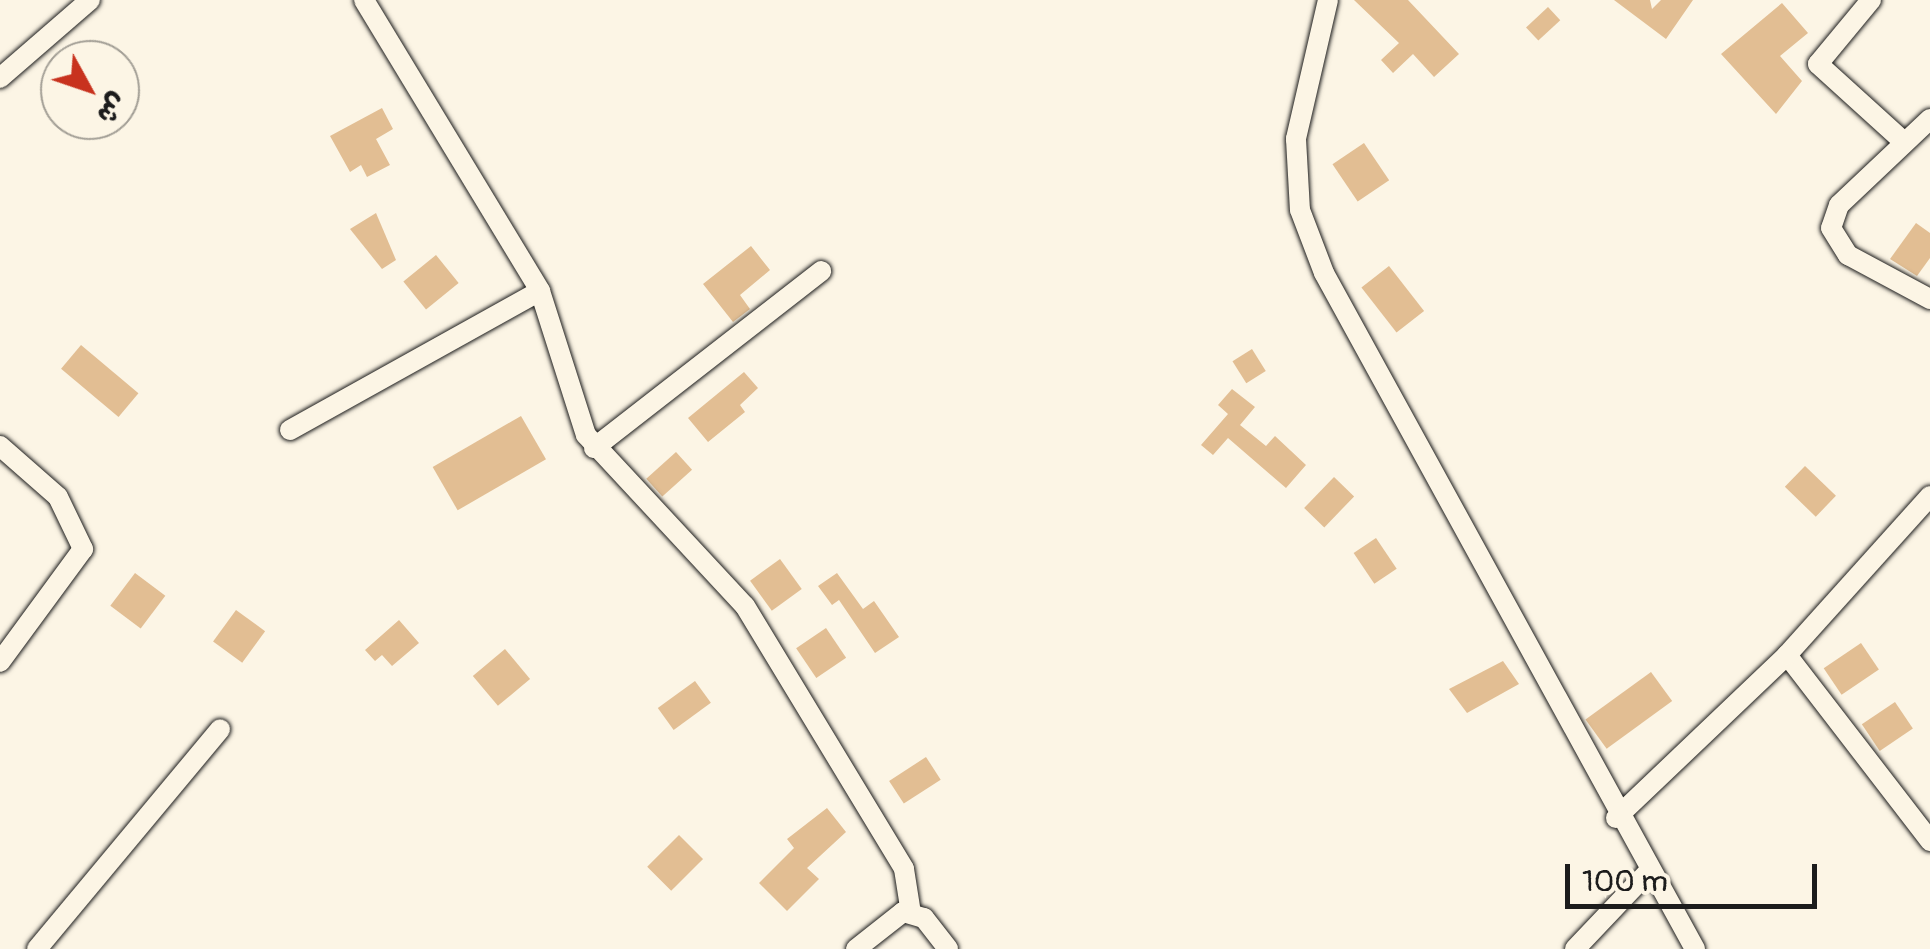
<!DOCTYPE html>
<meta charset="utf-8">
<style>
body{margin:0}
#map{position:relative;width:1930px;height:949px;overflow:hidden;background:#fcf5e5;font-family:Pangolin,"Playpen Sans Arabic",sans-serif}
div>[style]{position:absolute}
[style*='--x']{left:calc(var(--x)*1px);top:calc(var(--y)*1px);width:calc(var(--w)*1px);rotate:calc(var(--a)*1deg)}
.building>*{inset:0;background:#e2be93;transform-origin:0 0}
.roads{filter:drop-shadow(0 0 2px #1c1c1c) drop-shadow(0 0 2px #1c1c1c)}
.minor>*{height:20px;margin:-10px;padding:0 10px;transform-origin:10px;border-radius:10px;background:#fcf5e5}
span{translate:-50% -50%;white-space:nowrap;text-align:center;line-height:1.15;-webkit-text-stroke:8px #fcf5e5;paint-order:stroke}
.north{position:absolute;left:40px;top:40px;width:100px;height:100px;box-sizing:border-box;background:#fcf5e5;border:2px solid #a29e95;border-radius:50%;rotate:130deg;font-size:28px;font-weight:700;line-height:40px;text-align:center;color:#1c1c1c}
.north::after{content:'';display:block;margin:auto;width:35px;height:45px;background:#c8321e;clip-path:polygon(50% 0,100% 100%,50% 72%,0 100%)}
.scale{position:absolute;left:1565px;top:864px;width:252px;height:45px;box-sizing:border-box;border:5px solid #1c1c1c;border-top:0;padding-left:12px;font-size:30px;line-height:35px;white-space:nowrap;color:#1c1c1c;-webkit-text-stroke:8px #fcf5e5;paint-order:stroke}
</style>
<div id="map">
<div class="building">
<i style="clip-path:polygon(1354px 0,1408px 0,1459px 54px,1434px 77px,1413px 54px,1393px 73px,1381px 60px,1399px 43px)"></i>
<i style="clip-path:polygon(1614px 0,1650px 0,1652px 9px,1661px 0,1693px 0,1666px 39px)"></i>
<i style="clip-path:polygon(1782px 3px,1808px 33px,1780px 56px,1802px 81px,1776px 114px,1721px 54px)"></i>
<i style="left:1548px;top:7px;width:18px;height:30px;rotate:47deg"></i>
<i style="clip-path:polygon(382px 108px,393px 129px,376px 139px,390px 165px,367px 177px,361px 165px,350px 172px,330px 136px)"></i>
<i style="left:1364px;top:143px;width:45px;height:38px;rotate:56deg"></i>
<i style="clip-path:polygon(376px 213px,396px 260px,382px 269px,350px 229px)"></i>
<i style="clip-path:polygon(1916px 223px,1930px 233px,1930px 258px,1917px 276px,1890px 259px)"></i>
<i style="clip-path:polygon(751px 246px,770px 270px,740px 295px,750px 309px,733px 322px,703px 284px)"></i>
<i style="left:436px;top:255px;width:36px;height:42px;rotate:51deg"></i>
<i style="left:1389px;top:266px;width:57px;height:35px;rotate:52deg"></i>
<i style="left:81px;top:345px;width:75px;height:31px;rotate:40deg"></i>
<i style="left:1252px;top:349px;width:26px;height:23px;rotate:58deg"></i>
<i style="clip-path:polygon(744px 372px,758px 388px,740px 405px,745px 412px,708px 442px,688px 418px)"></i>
<i style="clip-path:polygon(1232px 389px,1255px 407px,1240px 425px,1266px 446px,1275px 436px,1306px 465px,1286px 488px,1228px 438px,1213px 455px,1201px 445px,1228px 414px,1218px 405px)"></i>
<i style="left:521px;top:416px;width:50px;height:102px;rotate:60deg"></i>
<i style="left:676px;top:452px;width:24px;height:40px;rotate:48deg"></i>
<i style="left:1805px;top:466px;width:43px;height:29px;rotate:44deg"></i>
<i style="left:1334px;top:477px;width:28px;height:43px;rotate:44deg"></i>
<i style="left:1376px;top:538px;width:37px;height:27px;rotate:56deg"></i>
<i style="left:780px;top:559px;width:37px;height:37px;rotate:54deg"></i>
<i style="left:135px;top:573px;width:38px;height:41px;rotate:37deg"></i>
<i style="clip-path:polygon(837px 573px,863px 609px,874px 601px,899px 637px,875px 653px,839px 600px,832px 605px,818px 586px)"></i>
<i style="left:236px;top:610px;width:36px;height:39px;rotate:36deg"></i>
<i style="clip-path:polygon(399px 620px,419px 643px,392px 666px,382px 655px,375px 661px,365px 650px)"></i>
<i style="left:826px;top:628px;width:36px;height:36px;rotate:56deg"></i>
<i style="left:1861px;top:643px;width:32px;height:45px;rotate:56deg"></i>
<i style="left:505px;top:649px;width:39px;height:42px;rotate:50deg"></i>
<i style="clip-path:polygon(1503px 661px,1519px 684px,1467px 713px,1449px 689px)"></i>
<i style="left:1651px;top:672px;width:36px;height:81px;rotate:54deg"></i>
<i style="left:695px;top:681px;width:27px;height:46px;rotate:54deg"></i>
<i style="left:1895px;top:702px;width:32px;height:40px;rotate:56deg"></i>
<i style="left:926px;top:757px;width:27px;height:44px;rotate:57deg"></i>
<i style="clip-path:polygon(827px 808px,846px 832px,807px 868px,819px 879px,787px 911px,759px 883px,794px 848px,787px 839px)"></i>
<i style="left:679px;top:835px;width:34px;height:45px;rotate:45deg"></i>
</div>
<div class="roads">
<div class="minor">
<i style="--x:364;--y:0;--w:340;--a:58.8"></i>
<i style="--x:540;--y:291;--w:151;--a:72.3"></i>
<i style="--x:586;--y:435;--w:233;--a:47.1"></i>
<i style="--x:745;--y:606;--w:307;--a:58.8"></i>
<i style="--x:904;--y:869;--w:45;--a:81"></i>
<i style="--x:1328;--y:0;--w:143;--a:103"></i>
<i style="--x:1296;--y:139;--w:71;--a:86.8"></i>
<i style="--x:1300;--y:210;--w:67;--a:69.1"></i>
<i style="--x:1324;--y:273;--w:771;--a:61.24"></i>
<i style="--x:1871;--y:0;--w:83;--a:129.6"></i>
<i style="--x:1818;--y:64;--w:115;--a:42.2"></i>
<i style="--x:0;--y:78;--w:119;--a:-40.9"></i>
<i style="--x:1930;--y:119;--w:125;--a:136.6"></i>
<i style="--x:1839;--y:205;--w:24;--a:109"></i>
<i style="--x:1831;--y:228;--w:32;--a:58"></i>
<i style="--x:1848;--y:255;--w:93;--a:28.2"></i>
<i style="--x:290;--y:430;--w:286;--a:-29.1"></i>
<i style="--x:0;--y:446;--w:77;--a:41.3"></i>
<i style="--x:58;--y:497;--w:58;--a:64.3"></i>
<i style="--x:83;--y:549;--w:140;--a:126.3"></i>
<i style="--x:594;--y:448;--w:288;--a:-37.9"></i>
<i style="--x:1787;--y:655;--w:235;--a:52.4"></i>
<i style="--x:1616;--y:818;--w:236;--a:-43.6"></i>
<i style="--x:1787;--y:655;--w:214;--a:-48"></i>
<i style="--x:37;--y:949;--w:286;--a:-50.2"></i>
<i style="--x:856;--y:949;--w:60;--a:-38.2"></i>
<i style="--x:903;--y:912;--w:22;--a:16"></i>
<i style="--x:924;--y:918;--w:39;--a:52"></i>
<i style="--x:1575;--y:949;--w:106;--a:-46.5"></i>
</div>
</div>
<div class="north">ش</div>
<div class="scale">100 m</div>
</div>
